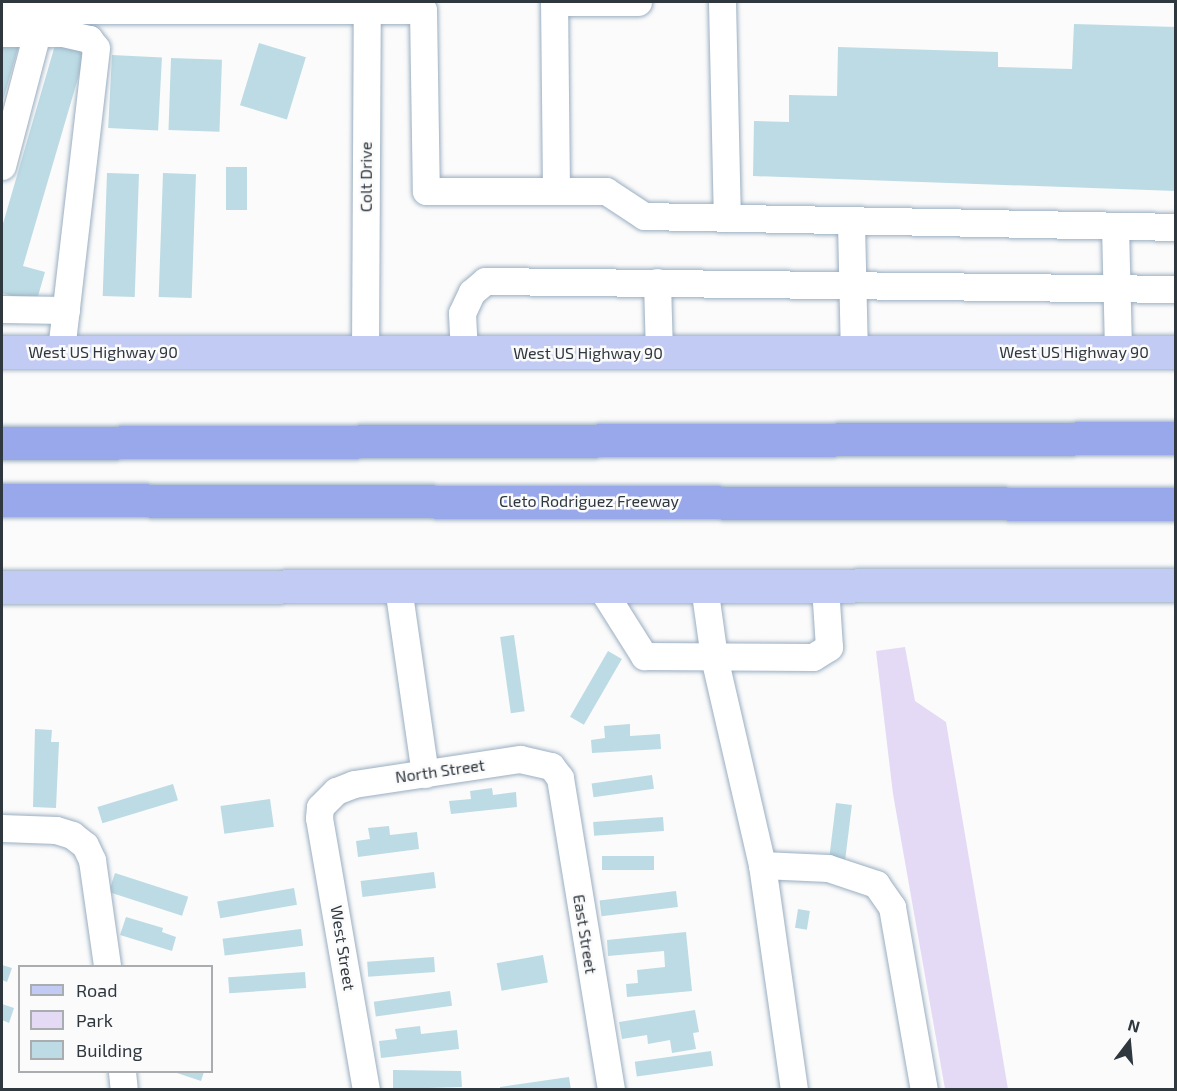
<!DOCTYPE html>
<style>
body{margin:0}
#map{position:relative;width:1177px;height:1091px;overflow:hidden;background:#fbfbfb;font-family:"Exo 2",sans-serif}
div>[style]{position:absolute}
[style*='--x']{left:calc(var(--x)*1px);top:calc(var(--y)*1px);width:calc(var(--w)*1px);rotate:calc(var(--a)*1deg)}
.green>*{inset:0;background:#e5daf6}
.building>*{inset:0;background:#bcdbe4;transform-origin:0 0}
.roads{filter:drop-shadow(0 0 2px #9aaec1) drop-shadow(0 0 2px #9aaec1)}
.minor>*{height:27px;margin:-13.5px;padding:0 13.5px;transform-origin:13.5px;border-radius:13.5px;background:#fff}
.major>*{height:33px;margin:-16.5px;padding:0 16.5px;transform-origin:16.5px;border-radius:16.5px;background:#c2cbf3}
.highway>*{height:33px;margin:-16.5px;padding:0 16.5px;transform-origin:16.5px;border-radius:16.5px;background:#99a8eb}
span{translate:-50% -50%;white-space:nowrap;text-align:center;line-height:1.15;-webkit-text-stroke:5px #fbfbfb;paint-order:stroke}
.street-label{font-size:16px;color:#2f373f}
.frame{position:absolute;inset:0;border:3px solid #2f373f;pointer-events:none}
.legend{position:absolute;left:18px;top:965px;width:195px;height:108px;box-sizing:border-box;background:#fbfbfb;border:2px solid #a9adb0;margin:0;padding:8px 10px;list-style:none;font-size:18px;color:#2f373f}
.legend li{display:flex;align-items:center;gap:12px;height:30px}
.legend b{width:30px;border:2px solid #a9adb0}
.north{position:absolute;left:1099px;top:1013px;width:60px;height:60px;-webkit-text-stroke:4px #fbfbfb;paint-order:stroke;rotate:16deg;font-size:16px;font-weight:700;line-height:24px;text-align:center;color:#2f373f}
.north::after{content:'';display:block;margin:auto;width:21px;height:27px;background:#2f373f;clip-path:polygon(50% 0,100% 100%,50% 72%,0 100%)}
</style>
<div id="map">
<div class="green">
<i style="clip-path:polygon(905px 647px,915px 701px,946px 722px,1008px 1089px,945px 1089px,893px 794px,876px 651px)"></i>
</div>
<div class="building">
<i style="clip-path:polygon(1074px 24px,1176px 27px,1176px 191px,753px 176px,754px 121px,789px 122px,789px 95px,837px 96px,838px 47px,998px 52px,998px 67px,1072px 69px)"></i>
<i style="clip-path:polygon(58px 35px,88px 44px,23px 266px,45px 272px,36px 303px,2px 293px,2px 227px)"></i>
<i style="clip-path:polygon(2px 40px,19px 45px,2px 104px)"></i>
<i style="left:259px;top:43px;width:49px;height:65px;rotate:17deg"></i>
<i style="left:112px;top:55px;width:50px;height:73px;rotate:3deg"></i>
<i style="left:171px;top:58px;width:51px;height:72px;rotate:2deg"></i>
<i style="left:226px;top:167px;width:21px;height:43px"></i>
<i style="left:107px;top:173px;width:32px;height:123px;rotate:2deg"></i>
<i style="left:163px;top:173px;width:33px;height:124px;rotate:2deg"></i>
<i style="left:514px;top:635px;width:77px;height:14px;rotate:82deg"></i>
<i style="left:608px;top:651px;width:16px;height:76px;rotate:30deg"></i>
<i style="clip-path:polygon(630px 724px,630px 736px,660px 734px,661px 749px,592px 753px,591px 740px,605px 738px,604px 726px)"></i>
<i style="clip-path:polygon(35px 729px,52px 730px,51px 742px,59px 742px,56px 808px,33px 807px)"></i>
<i style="left:652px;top:775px;width:14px;height:61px;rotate:82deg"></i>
<i style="left:173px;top:784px;width:17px;height:79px;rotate:73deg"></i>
<i style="clip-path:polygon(492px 788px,493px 795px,516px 792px,517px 807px,451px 814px,449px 801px,471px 799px,470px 791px)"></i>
<i style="left:270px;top:799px;width:28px;height:50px;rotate:82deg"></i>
<i style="left:836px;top:803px;width:16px;height:55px;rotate:7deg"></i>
<i style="left:663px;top:817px;width:14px;height:70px;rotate:86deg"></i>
<i style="clip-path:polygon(389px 826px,390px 835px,417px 832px,419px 849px,358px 857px,356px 841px,370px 839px,368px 828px)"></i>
<i style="left:654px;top:856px;width:14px;height:52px;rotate:90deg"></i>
<i style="left:434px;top:872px;width:16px;height:74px;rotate:83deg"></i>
<i style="left:115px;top:873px;width:77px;height:20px;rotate:18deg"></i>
<i style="left:294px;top:888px;width:17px;height:78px;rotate:80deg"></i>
<i style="left:676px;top:891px;width:16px;height:77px;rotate:83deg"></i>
<i style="left:798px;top:909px;width:12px;height:19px;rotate:9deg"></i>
<i style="clip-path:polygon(126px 917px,163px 928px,162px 932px,176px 937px,172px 951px,120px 935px)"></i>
<i style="left:301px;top:929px;width:17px;height:79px;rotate:83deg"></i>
<i style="clip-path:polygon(686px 932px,692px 991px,627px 997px,626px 984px,638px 983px,637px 970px,665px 967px,664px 951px,608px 956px,607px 940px)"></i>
<i style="left:543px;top:955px;width:28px;height:47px;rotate:80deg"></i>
<i style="left:434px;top:957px;width:15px;height:67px;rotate:86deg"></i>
<i style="clip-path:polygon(2px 965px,12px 968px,7px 982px,2px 980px)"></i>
<i style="left:305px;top:972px;width:16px;height:77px;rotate:86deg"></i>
<i style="left:450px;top:991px;width:15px;height:77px;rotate:82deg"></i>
<i style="clip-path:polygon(2px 1004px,14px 1008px,9px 1023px,2px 1020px)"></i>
<i style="clip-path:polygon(695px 1010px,699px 1032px,693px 1033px,696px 1049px,672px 1053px,670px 1040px,648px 1044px,647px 1035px,622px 1039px,619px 1022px)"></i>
<i style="clip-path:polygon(420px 1026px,421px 1034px,457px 1030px,459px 1049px,381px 1058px,379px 1041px,397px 1039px,395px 1029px)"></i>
<i style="left:711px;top:1051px;width:15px;height:77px;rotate:82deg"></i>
<i style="clip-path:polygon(393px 1070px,461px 1071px,462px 1087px,393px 1089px)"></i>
<i style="clip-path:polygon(174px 1072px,204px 1072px,201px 1081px)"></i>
<i style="clip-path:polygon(569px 1077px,571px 1090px,500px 1090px,500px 1087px)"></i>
</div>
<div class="roads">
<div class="minor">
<i style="--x:722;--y:2;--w:216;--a:88.7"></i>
<i style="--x:2;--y:10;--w:421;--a:0"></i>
<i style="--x:423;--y:10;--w:181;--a:89.1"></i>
<i style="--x:426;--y:191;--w:180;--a:0"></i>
<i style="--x:606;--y:191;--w:45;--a:33.3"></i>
<i style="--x:644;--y:216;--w:532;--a:1.18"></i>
<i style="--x:2;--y:33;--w:61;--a:0"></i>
<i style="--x:63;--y:33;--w:27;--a:13"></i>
<i style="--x:89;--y:39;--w:11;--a:52"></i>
<i style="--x:96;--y:48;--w:306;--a:96.6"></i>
<i style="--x:2;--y:166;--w:138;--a:-75.3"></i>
<i style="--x:556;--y:190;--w:188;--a:-90.6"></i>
<i style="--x:554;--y:2;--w:84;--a:0"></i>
<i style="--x:851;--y:223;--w:129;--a:88.7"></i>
<i style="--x:1115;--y:226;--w:126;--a:88.6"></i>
<i style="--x:657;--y:282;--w:71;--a:88.4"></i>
<i style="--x:2;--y:309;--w:64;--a:0.9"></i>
<i style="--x:365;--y:353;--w:351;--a:-89.7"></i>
<i style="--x:464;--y:353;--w:40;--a:-92.9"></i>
<i style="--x:462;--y:313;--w:23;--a:-65"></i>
<i style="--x:472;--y:292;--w:17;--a:-40"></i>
<i style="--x:485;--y:281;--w:691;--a:0.66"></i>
<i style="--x:600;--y:586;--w:83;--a:57.8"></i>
<i style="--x:644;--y:656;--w:169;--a:0.3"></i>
<i style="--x:813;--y:657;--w:19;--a:-32"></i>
<i style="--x:829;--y:647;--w:61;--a:-93.8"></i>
<i style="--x:704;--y:586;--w:72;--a:82"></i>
<i style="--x:714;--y:657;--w:213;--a:77"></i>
<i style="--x:762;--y:865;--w:227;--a:81.9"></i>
<i style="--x:398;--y:587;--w:189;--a:81.8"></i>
<i style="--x:2;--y:828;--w:54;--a:2.1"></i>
<i style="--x:56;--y:830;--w:17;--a:17"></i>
<i style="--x:72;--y:835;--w:16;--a:38"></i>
<i style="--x:85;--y:845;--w:17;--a:65"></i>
<i style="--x:92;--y:860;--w:107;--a:81.9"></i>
<i style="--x:762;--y:865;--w:66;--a:2.6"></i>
<i style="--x:828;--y:868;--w:51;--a:18.4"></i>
<i style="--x:876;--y:884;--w:28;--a:55"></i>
<i style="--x:892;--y:907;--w:186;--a:80.1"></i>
<i style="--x:122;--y:1072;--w:18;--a:84"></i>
<i style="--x:366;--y:1090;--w:276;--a:-99.8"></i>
<i style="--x:319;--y:818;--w:11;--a:-85"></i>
<i style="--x:320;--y:807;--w:23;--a:-45"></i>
<i style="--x:336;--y:791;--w:19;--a:-21"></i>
<i style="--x:354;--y:784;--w:168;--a:-8.6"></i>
<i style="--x:520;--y:759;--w:32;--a:13"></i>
<i style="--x:551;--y:766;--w:15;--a:53"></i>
<i style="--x:560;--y:778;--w:316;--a:80.7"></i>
</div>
<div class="major">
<i style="--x:2;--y:352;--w:1174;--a:0"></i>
<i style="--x:2;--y:587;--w:1174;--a:-0.1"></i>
</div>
<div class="highway">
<i style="--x:2;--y:443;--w:1174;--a:-0.24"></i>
<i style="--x:2;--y:500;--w:1174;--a:0.2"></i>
</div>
</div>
<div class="street-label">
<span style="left:366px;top:177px;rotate:-90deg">Colt Drive</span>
<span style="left:103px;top:352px">West US Highway 90</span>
<span style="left:1074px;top:352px">West US Highway 90</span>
<span style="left:588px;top:353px">West US Highway 90</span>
<span style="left:589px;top:501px">Cleto Rodriguez Freeway</span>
<span style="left:440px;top:771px;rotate:-8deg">North Street</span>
<span style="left:585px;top:934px;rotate:81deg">East Street</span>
<span style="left:343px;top:948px;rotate:81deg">West Street</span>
</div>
<div class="frame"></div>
<ul class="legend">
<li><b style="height:8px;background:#c2cbf3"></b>Road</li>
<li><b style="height:16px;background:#e5daf6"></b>Park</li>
<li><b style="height:16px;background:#bcdbe4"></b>Building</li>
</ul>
<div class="north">N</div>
</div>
